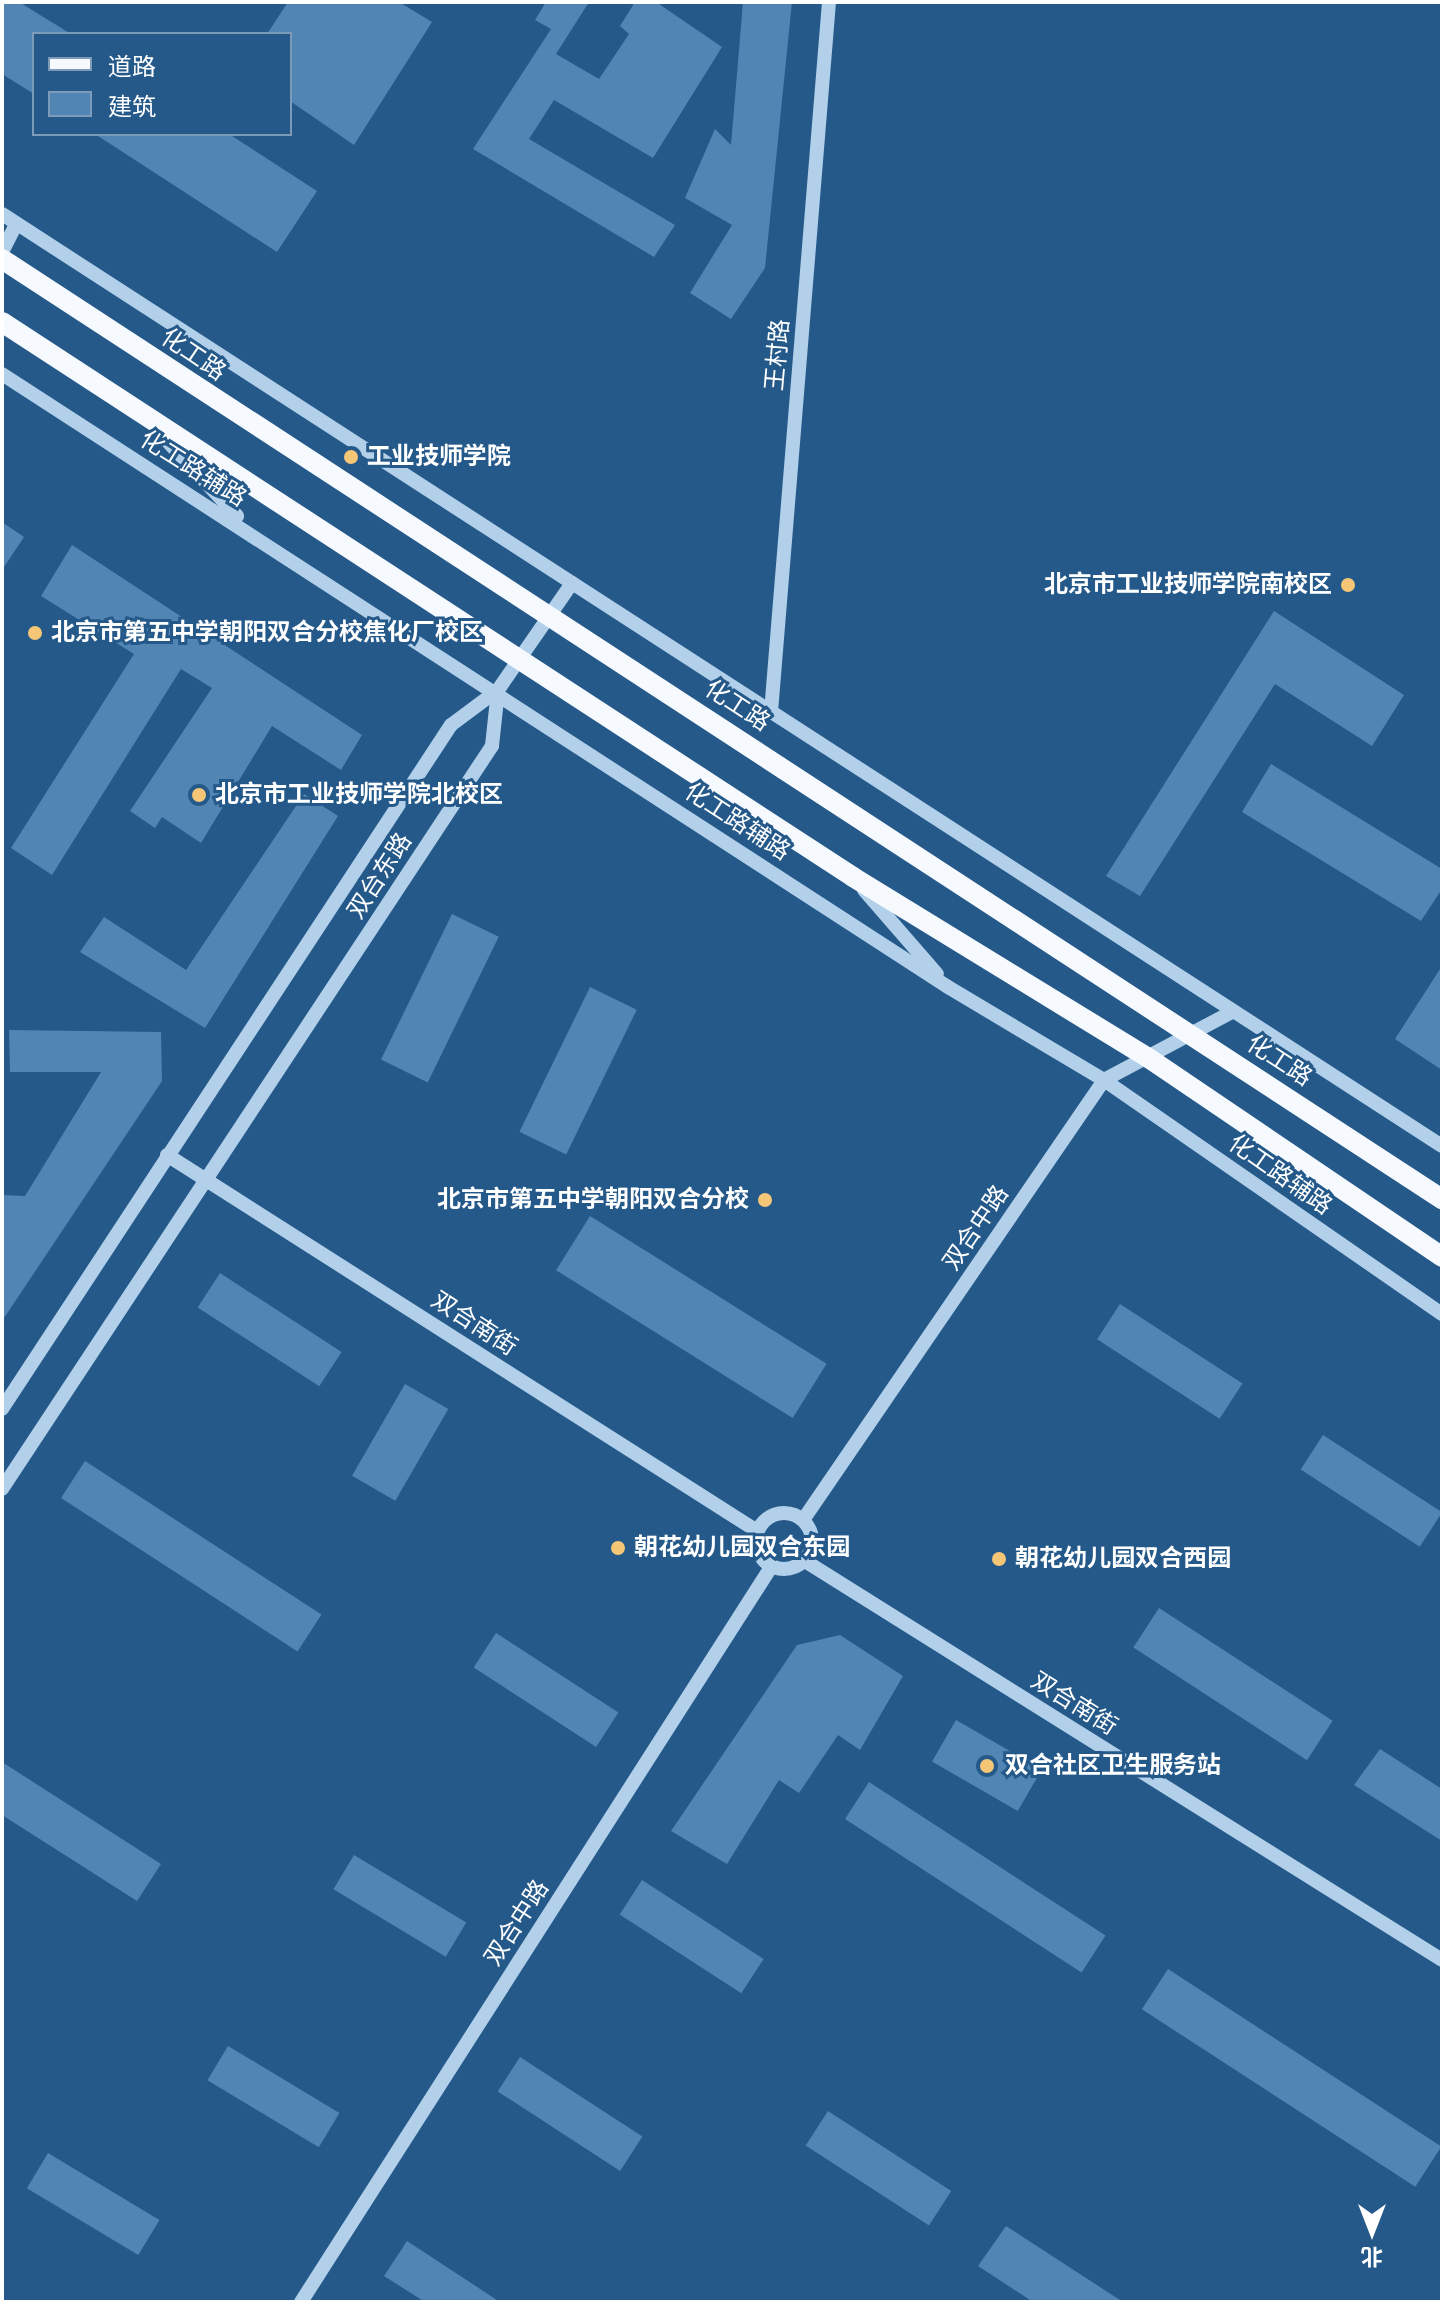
<!DOCTYPE html>
<meta charset="utf-8">
<style>
body{margin:0}
#map{position:relative;width:1444px;height:2304px;overflow:hidden;background:#24598a;font-family:"Fira Sans Condensed","Noto Sans SC",sans-serif}
div>[style]{position:absolute}
[style*='--x']{left:calc(var(--x)*1px);top:calc(var(--y)*1px);width:calc(var(--w)*1px);rotate:calc(var(--a)*1deg)}
.building>*{inset:0;background:#5185b3;transform-origin:0 0}
.minor>*{height:14px;margin:-7px;padding:0 7px;transform-origin:7px;border-radius:7px;background:#b2d0ea}
.minor>.ring{margin:-7px;padding:0;box-sizing:content-box;background:none;border:14px solid #b2d0ea;border-radius:50%}
.major>*{height:20px;margin:-10px;padding:0 10px;transform-origin:10px;border-radius:10px;background:#f6fafe}
.dots>*{width:22px;height:22px;translate:-50% -50%;box-sizing:border-box;border:4px solid #24598a;border-radius:50%}
span{translate:-50% -50%;white-space:nowrap;text-align:center;line-height:1.15;-webkit-text-stroke:6px #24598a;paint-order:stroke}
.street-label{font-size:24px;color:#fff}
.poi-label{font-size:24px;color:#fff;font-weight:700}
.left{translate:0 -50%;text-align:left}
.right{translate:-100% -50%;text-align:right}
.frame{position:absolute;inset:0;border:4px solid #fff;pointer-events:none}
.legend{position:absolute;left:32px;top:32px;width:260px;height:104px;box-sizing:border-box;background:#24598a;border:2px solid #7c9bb9;margin:0;padding:10px 14px;list-style:none;font-size:24px;color:#fff}
.legend li{display:flex;align-items:center;gap:16px;height:40px}
.legend b{width:40px;border:2px solid #7c9bb9}
.north{position:absolute;left:1332px;top:2192px;width:80px;height:80px;-webkit-text-stroke:6px #24598a;paint-order:stroke;rotate:180deg;font-size:22px;font-weight:700;line-height:32px;text-align:center;color:#fff}
.north::after{content:'';display:block;margin:auto;width:28px;height:36px;background:#fff;clip-path:polygon(50% 0,100% 100%,50% 72%,0 100%)}
</style>
<div id="map">
<div class="building">
<i style="clip-path:polygon(2px 2px,19px 2px,71px 34px,34px 34px,34px 94px,2px 74px)"></i>
<i style="clip-path:polygon(288px 2px,399px 2px,432px 22px,354px 145px,290px 101px,290px 34px,267px 34px)"></i>
<i style="clip-path:polygon(546px 2px,589px 2px,556px 54px,599px 79px,629px 34px,620px 26px,635px 2px,656px 2px,722px 47px,653px 158px,554px 100px,529px 139px,675px 225px,654px 257px,473px 149px,551px 29px,535px 20px)"></i>
<i style="clip-path:polygon(743px 2px,792px 2px,765px 268px,731px 319px,690px 293px,732px 225px,685px 198px,715px 129px,731px 145px)"></i>
<i style="clip-path:polygon(95px 134px,229px 134px,317px 191px,277px 252px)"></i>
<i style="clip-path:polygon(2px 522px,24px 537px,2px 570px)"></i>
<i style="clip-path:polygon(72px 545px,362px 735px,341px 770px,272px 726px,201px 843px,162px 817px,155px 828px,130px 811px,212px 688px,181px 669px,52px 875px,11px 848px,134px 654px,41px 596px)"></i>
<i style="clip-path:polygon(1274px 611px,1404px 695px,1372px 746px,1275px 684px,1140px 896px,1106px 876px)"></i>
<i style="clip-path:polygon(1271px 764px,1442px 869px,1442px 889px,1421px 921px,1242px 812px)"></i>
<i style="clip-path:polygon(304px 794px,338px 816px,205px 1028px,80px 952px,104px 917px,186px 970px)"></i>
<i style="left:452px;top:914px;width:52px;height:162px;rotate:26deg"></i>
<i style="clip-path:polygon(1442px 966px,1442px 1070px,1395px 1039px)"></i>
<i style="left:590px;top:987px;width:52px;height:161px;rotate:26deg"></i>
<i style="clip-path:polygon(9px 1030px,161px 1032px,162px 1081px,2px 1321px,2px 1195px,25px 1196px,101px 1072px,10px 1072px)"></i>
<i style="left:590px;top:1216px;width:279px;height:64px;rotate:32deg"></i>
<i style="left:220px;top:1273px;width:145px;height:41px;rotate:33deg"></i>
<i style="left:1120px;top:1304px;width:146px;height:42px;rotate:33deg"></i>
<i style="left:405px;top:1384px;width:50px;height:106px;rotate:30deg"></i>
<i style="left:1323px;top:1435px;width:142px;height:41px;rotate:33deg"></i>
<i style="left:85px;top:1461px;width:282px;height:44px;rotate:33deg"></i>
<i style="left:1159px;top:1608px;width:207px;height:47px;rotate:33deg"></i>
<i style="left:496px;top:1633px;width:146px;height:41px;rotate:33deg"></i>
<i style="clip-path:polygon(840px 1635px,903px 1676px,860px 1750px,838px 1735px,799px 1793px,779px 1780px,727px 1864px,671px 1831px,797px 1645px)"></i>
<i style="left:956px;top:1720px;width:99px;height:48px;rotate:30deg"></i>
<i style="clip-path:polygon(1380px 1749px,1442px 1789px,1442px 1841px,1354px 1785px)"></i>
<i style="clip-path:polygon(2px 1762px,161px 1864px,137px 1901px,2px 1815px)"></i>
<i style="left:869px;top:1782px;width:282px;height:44px;rotate:33deg"></i>
<i style="left:354px;top:1855px;width:131px;height:40px;rotate:31deg"></i>
<i style="left:642px;top:1880px;width:145px;height:41px;rotate:33deg"></i>
<i style="left:1168px;top:1969px;width:326px;height:48px;rotate:33deg"></i>
<i style="left:228px;top:2046px;width:130px;height:40px;rotate:31deg"></i>
<i style="left:520px;top:2057px;width:146px;height:41px;rotate:33deg"></i>
<i style="left:828px;top:2111px;width:147px;height:41px;rotate:33deg"></i>
<i style="left:48px;top:2153px;width:130px;height:41px;rotate:31deg"></i>
<i style="clip-path:polygon(1006px 2226px,1123px 2302px,1033px 2302px,978px 2266px)"></i>
<i style="clip-path:polygon(407px 2241px,500px 2302px,425px 2302px,384px 2276px)"></i>
</div>
<div class="minor">
<i style="--x:2;--y:214;--w:1715;--a:32.91"></i>
<i style="--x:2;--y:252;--w:31;--a:-63"></i>
<i style="--x:2;--y:374;--w:1127;--a:32.94"></i>
<i style="--x:948;--y:987;--w:182;--a:30.8"></i>
<i style="--x:1104;--y:1080;--w:411;--a:34.7"></i>
<i style="--x:156;--y:429;--w:119;--a:47"></i>
<i style="--x:771;--y:712;--w:712;--a:-85.33"></i>
<i style="--x:864;--y:890;--w:111;--a:49"></i>
<i style="--x:167;--y:1155;--w:700;--a:32.51"></i>
<i style="--x:2;--y:1409;--w:818;--a:-56.72"></i>
<i style="--x:451;--y:725;--w:59;--a:-36.7"></i>
<i style="--x:498;--y:690;--w:130;--a:-55.3"></i>
<i style="--x:2;--y:1489;--w:890;--a:-56.6"></i>
<i style="--x:492;--y:746;--w:56;--a:-83.9"></i>
<i class="ring" style="left:756px;top:1513px;width:42px;height:42px"></i>
<i style="--x:803;--y:1520;--w:533;--a:-55.62"></i>
<i style="--x:1104;--y:1080;--w:143;--a:-28"></i>
<i style="--x:805;--y:1561;--w:752;--a:32.06"></i>
<i style="--x:301;--y:2302;--w:872;--a:-57.4"></i>
</div>
<div class="major">
<i style="--x:2;--y:259;--w:1720;--a:33.14"></i>
<i style="--x:2;--y:322;--w:1016;--a:33.11"></i>
<i style="--x:853;--y:877;--w:348;--a:31.5"></i>
<i style="--x:1150;--y:1059;--w:353;--a:34.1"></i>
</div>
<div class="dots">
<i style="left:351px;top:457px;background:#f4c676"></i>
<i style="left:1348px;top:585px;background:#f4c676"></i>
<i style="left:35px;top:633px;background:#f4c676"></i>
<i style="left:199px;top:795px;background:#f4c676"></i>
<i style="left:765px;top:1200px;background:#f4c676"></i>
<i style="left:618px;top:1548px;background:#f4c676"></i>
<i style="left:999px;top:1559px;background:#f4c676"></i>
<i style="left:987px;top:1766px;background:#f4c676"></i>
</div>
<div class="street-label">
<span style="left:193px;top:355px;rotate:34deg">化工路</span>
<span style="left:778px;top:355px;rotate:-85deg">王村路</span>
<span style="left:193px;top:469px;rotate:32deg">化工路辅路</span>
<span style="left:737px;top:706px;rotate:33deg">化工路</span>
<span style="left:737px;top:822px;rotate:33deg">化工路辅路</span>
<span style="left:380px;top:876px;rotate:-57deg">双台东路</span>
<span style="left:1279px;top:1061px;rotate:33deg">化工路</span>
<span style="left:1280px;top:1175px;rotate:35deg">化工路辅路</span>
<span style="left:976px;top:1228px;rotate:-56deg">双合中路</span>
<span style="left:474px;top:1324px;rotate:33deg">双合南街</span>
<span style="left:1074px;top:1704px;rotate:32deg">双合南街</span>
<span style="left:517px;top:1923px;rotate:-57deg">双合中路</span>
</div>
<div class="poi-label">
<span class="left" style="left:367px;top:457px">工业技师学院</span>
<span class="right" style="left:1332px;top:585px">北京市工业技师学院南校区</span>
<span class="left" style="left:51px;top:633px">北京市第五中学朝阳双合分校焦化厂校区</span>
<span class="left" style="left:215px;top:795px">北京市工业技师学院北校区</span>
<span class="right" style="left:749px;top:1200px">北京市第五中学朝阳双合分校</span>
<span class="left" style="left:634px;top:1548px">朝花幼儿园双合东园</span>
<span class="left" style="left:1015px;top:1559px">朝花幼儿园双合西园</span>
<span class="left" style="left:1005px;top:1766px">双合社区卫生服务站</span>
</div>
<div class="frame"></div>
<ul class="legend">
<li><b style="height:10px;background:#f6fafe"></b>道路</li>
<li><b style="height:22px;background:#5185b3"></b>建筑</li>
</ul>
<div class="north">北</div>
</div>
